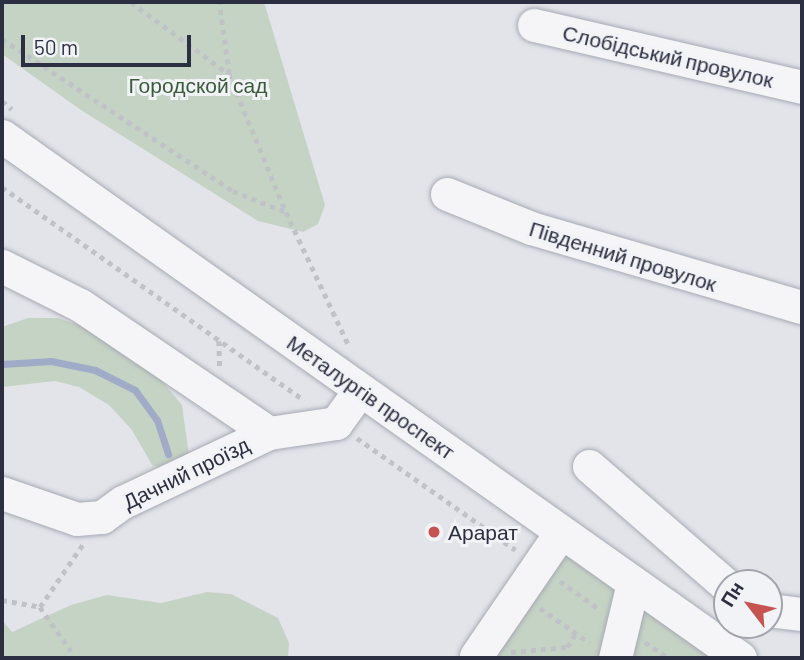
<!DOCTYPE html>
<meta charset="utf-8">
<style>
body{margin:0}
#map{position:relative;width:804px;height:660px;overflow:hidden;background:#e2e4ea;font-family:Barlow,sans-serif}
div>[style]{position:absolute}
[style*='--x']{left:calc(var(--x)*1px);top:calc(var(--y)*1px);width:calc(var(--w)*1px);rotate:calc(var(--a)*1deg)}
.green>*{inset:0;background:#c5d3c4}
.stream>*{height:7px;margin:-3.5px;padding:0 3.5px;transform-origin:3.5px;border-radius:3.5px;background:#a0acc7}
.path>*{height:4.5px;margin-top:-2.25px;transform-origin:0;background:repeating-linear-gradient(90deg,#c0c2c8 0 5px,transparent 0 10px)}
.roads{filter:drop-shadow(0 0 2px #a7aab4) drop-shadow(0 0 2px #a7aab4)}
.minor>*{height:33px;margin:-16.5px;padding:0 16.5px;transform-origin:16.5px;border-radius:16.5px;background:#f5f5f8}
.dots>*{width:19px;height:19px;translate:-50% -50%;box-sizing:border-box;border:4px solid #f2f3f7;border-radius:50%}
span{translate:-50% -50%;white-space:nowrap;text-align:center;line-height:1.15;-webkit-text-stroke:6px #f2f3f7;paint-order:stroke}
.street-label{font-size:21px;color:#2b2f41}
.park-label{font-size:21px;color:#3a5c3a}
.poi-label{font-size:21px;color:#2b2f41}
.left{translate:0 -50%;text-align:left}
.frame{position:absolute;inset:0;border:4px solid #2b2f41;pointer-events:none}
.north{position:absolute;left:713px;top:569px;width:70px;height:70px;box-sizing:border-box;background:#f2f3f7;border:2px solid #a2a5ae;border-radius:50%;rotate:302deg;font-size:19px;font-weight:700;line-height:28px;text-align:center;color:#2b2f41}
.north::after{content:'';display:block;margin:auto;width:24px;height:32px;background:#c65350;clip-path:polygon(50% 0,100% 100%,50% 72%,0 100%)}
.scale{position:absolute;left:21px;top:35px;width:170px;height:32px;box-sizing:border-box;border:4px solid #2b2f41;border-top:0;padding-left:9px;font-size:21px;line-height:24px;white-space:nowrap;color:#2b2f41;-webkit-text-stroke:5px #f2f3f7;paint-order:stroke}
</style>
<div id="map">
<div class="green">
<i style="clip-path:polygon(2px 2px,264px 2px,325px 205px,318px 224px,303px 232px,258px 221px,81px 110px,2px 54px)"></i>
<i style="clip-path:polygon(28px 318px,58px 318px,94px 330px,152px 369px,182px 405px,189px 456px,164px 469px,152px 465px,132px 430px,109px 405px,79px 387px,55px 381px,2px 387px,2px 327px)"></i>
<i style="clip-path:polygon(550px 536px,723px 658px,458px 658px,471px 649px)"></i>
<i style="clip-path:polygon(207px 592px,231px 594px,278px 618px,289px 643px,288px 658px,2px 658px,2px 620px,12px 632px,71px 605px,107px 595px,161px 603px)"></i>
</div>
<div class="stream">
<i style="--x:2;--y:364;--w:49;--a:-3.5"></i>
<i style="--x:51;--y:361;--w:45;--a:11.6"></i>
<i style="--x:95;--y:370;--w:45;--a:26.6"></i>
<i style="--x:135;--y:390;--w:37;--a:54"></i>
<i style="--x:157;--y:420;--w:36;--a:72"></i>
</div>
<div class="path">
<i style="--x:131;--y:2;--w:122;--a:36.3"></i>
<i style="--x:229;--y:74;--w:73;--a:-97.9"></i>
<i style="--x:2;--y:39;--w:277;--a:33.3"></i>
<i style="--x:233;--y:191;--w:57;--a:21.6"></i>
<i style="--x:229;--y:74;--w:149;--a:67.6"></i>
<i style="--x:286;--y:212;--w:148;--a:64.8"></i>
<i style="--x:2;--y:101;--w:13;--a:39"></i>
<i style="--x:2;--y:187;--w:370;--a:35.2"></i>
<i style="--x:219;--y:341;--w:26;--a:88"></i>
<i style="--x:357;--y:438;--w:194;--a:35.2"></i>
<i style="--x:560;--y:581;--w:47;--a:35.4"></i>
<i style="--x:2;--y:600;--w:39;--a:10"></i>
<i style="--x:40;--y:607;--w:54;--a:54.8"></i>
<i style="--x:40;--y:607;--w:76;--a:-55.7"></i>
<i style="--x:540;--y:608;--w:61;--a:35"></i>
<i style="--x:645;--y:642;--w:29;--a:34"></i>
<i style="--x:511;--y:652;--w:56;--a:-5.1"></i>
<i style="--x:567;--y:647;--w:17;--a:-57"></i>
</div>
<div class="roads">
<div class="minor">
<i style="--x:534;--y:25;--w:275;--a:13"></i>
<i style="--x:2;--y:136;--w:904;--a:35.27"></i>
<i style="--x:447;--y:194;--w:91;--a:22"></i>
<i style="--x:531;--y:228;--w:282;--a:16.3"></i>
<i style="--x:2;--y:266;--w:87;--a:26.6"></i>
<i style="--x:80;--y:305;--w:228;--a:34.1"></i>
<i style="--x:589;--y:466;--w:183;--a:41"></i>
<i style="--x:2;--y:493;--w:79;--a:19.1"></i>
<i style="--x:77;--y:519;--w:25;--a:-5"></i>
<i style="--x:102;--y:517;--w:26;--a:-36"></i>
<i style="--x:123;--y:502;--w:161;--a:-25.3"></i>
<i style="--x:269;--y:433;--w:68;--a:-8.5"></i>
<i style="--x:336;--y:423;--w:41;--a:-54"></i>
<i style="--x:769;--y:610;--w:33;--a:7"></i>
<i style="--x:476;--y:656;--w:150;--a:-55.6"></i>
<i style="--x:615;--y:658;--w:77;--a:-76.5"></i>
</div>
</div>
<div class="dots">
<i style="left:434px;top:532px;background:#c65350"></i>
</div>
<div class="street-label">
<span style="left:668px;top:56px;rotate:13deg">Слобідський провулок</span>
<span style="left:623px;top:256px;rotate:17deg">Південний провулок</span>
<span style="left:371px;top:397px;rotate:35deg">Металургів проспект</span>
<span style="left:186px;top:473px;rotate:-26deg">Дачний проїзд</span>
</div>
<div class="park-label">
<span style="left:198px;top:85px">Городской сад</span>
</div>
<div class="poi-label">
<span class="left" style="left:448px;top:532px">Арарат</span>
</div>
<div class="frame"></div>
<div class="north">Пн</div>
<div class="scale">50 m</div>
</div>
